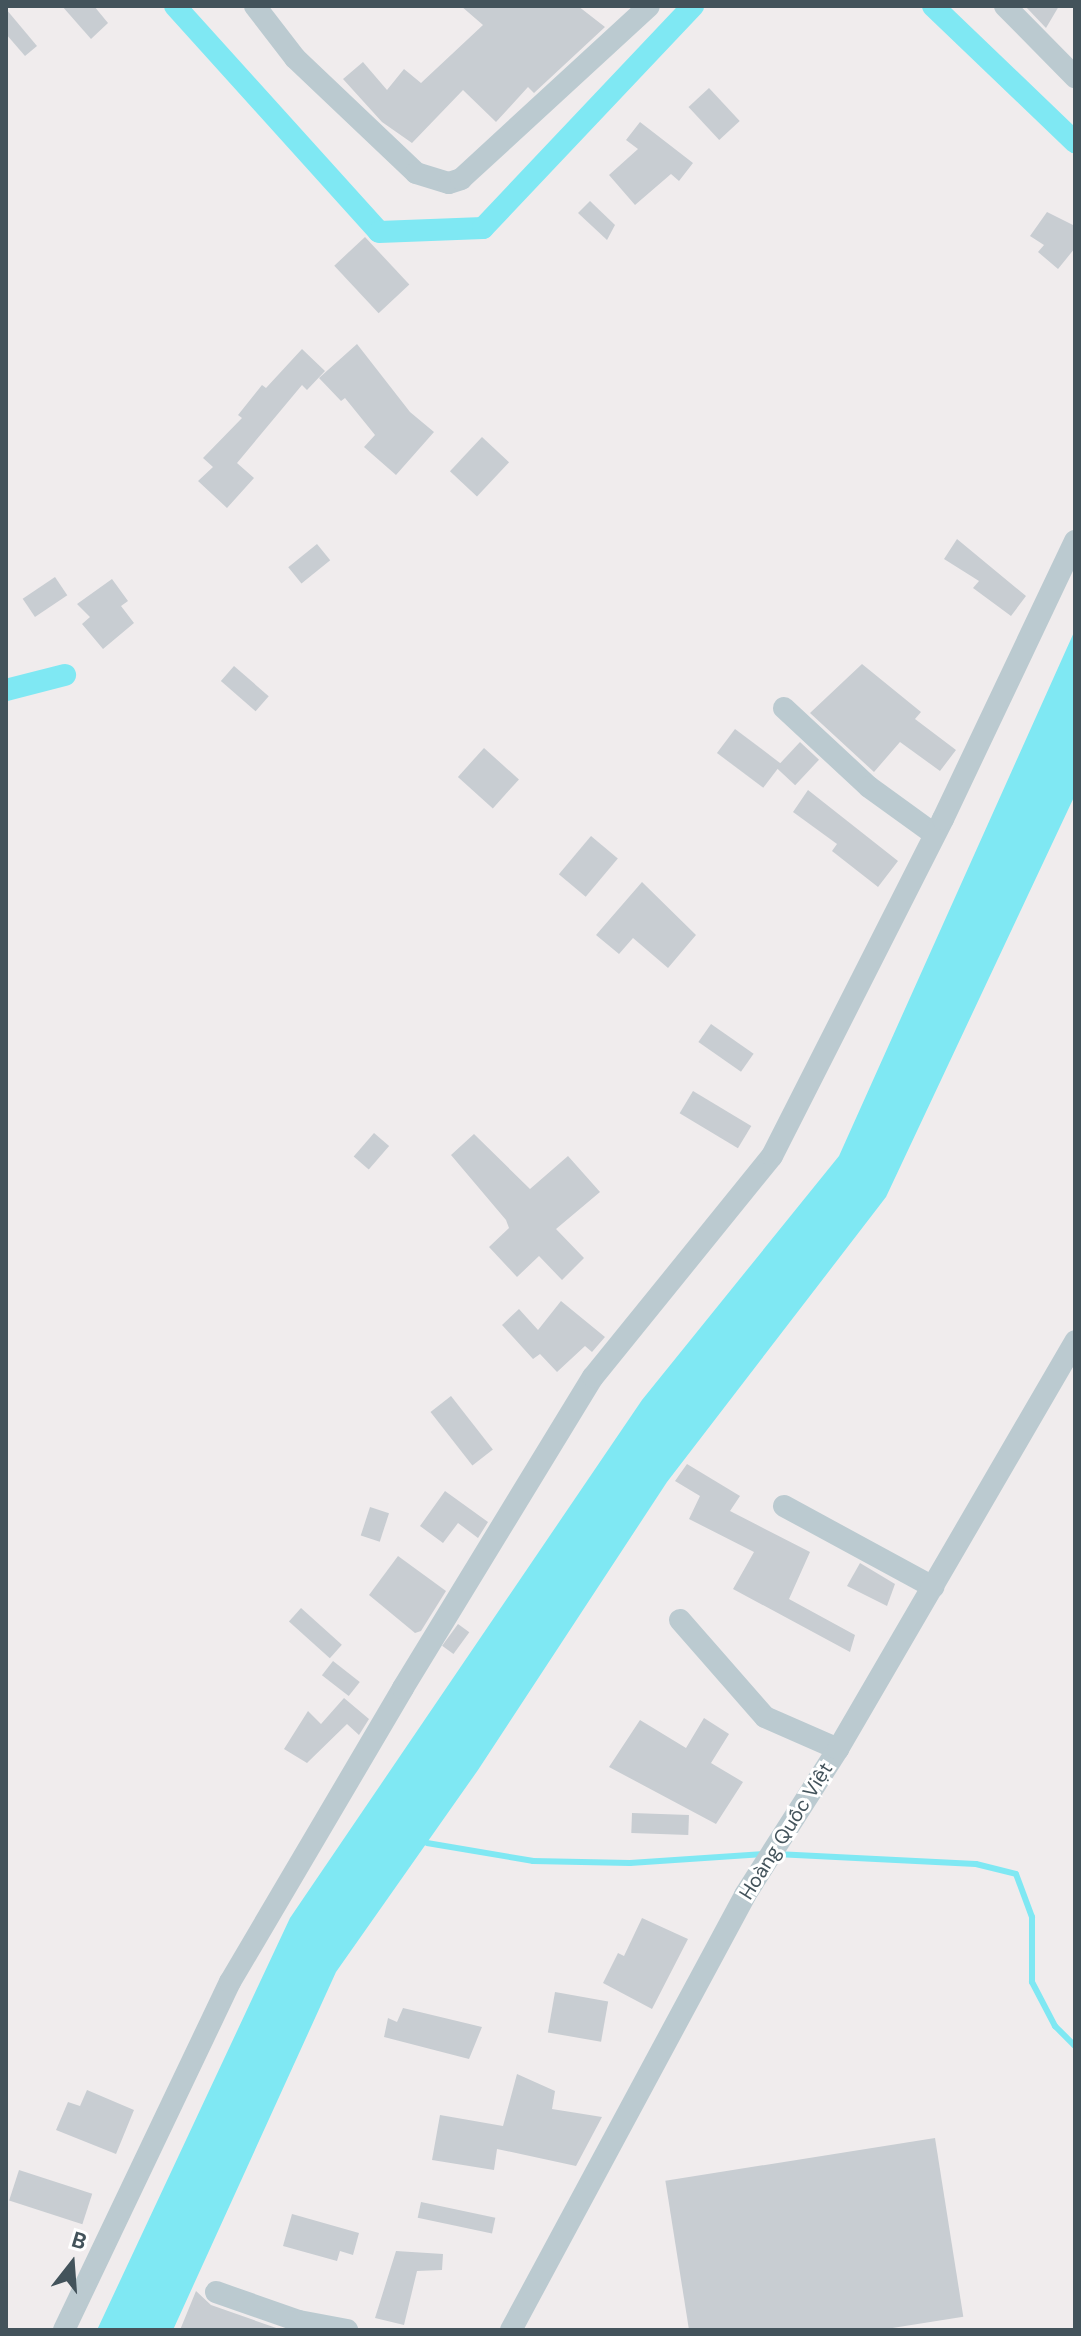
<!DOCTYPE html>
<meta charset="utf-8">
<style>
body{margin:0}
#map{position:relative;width:1081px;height:2336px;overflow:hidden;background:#f0eced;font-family:"DM Sans",sans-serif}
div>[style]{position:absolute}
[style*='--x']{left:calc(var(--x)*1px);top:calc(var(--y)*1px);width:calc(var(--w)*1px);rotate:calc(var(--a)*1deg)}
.water>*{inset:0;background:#7fe8f3}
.stream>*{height:6px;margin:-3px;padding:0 3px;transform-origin:3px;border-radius:3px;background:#7fe8f3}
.canal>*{height:22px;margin:-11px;padding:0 11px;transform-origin:11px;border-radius:11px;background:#7fe8f3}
.building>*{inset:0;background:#c8cdd2;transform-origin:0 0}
.minor>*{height:22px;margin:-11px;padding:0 11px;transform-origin:11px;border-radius:11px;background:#bbcad0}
span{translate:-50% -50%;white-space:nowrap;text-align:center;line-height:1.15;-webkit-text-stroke:6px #fff;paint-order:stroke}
.street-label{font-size:20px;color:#43535b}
.frame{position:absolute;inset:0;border:8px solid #43535b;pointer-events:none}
.north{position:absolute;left:32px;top:2224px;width:80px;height:80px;-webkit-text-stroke:6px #fff;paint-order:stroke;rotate:17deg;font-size:22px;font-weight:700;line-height:32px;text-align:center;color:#43535b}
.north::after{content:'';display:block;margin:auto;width:28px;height:36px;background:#43535b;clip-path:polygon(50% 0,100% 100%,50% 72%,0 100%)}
</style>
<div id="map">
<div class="water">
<i style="clip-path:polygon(1075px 630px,1075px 795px,886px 1197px,667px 1482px,478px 1770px,336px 1972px,173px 2330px,97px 2330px,290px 1918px,642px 1400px,839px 1156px)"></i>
</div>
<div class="stream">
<i style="--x:427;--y:1843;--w:108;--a:9.6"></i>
<i style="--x:533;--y:1861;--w:97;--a:1.2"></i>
<i style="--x:630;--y:1863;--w:135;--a:-3.8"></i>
<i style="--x:776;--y:1854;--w:200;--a:2.9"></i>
<i style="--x:976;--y:1864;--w:41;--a:14"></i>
<i style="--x:1016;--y:1874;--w:46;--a:69.6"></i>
<i style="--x:1032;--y:1917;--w:65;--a:90"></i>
<i style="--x:1032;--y:1982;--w:50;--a:62.4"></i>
<i style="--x:1055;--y:2026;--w:28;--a:45"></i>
</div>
<div class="canal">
<i style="--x:175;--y:6;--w:304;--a:47.9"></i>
<i style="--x:379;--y:232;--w:104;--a:-2.2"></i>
<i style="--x:483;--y:228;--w:306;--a:-46.6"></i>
<i style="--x:933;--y:6;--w:197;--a:43.8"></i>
<i style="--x:6;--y:690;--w:61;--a:-14.3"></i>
</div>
<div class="building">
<i style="clip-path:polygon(62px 6px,94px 6px,108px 23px,91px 39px)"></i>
<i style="clip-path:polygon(461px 6px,578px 6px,605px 27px,534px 93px,528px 87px,496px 122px,463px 90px,412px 143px,382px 122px,343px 79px,363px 62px,387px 90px,404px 69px,421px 83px,483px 25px)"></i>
<i style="clip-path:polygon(1025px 6px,1059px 6px,1046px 28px)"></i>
<i style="clip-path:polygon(6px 9px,37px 46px,25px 56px,6px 34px)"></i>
<i style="left:709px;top:88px;width:45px;height:28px;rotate:47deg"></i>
<i style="clip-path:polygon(640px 122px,693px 163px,679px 181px,671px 174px,635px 205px,609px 175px,638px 149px,626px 140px)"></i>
<i style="clip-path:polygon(590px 201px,615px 225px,607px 240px,578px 213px)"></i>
<i style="clip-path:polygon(1047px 212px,1075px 226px,1075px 248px,1058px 269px,1038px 252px,1044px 245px,1030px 236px)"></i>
<i style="left:365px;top:237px;width:65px;height:42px;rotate:47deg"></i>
<i style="clip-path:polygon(357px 344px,410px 412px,434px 432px,396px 475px,364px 447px,375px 435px,345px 398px,341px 401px,319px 378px)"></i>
<i style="clip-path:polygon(302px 349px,325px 371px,307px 390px,302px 385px,237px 463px,254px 478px,227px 508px,198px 481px,213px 467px,203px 458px,242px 418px,238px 415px,262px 385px,266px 388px)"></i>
<i style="left:482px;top:437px;width:37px;height:47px;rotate:43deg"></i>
<i style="clip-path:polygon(957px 539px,1026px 596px,1011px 616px,973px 588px,979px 581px,944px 559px)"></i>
<i style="left:317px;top:544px;width:21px;height:37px;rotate:51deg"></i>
<i style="left:55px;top:577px;width:22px;height:39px;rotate:56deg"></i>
<i style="clip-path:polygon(112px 579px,128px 601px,121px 606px,134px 623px,103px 649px,82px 624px,90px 617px,77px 604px)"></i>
<i style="clip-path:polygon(862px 664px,921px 712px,915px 719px,956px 750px,940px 771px,900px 742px,874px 772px,810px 713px)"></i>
<i style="left:234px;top:666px;width:46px;height:20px;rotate:41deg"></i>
<i style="left:735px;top:729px;width:58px;height:30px;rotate:37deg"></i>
<i style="left:800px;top:742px;width:26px;height:35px;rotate:43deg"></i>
<i style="left:484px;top:748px;width:47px;height:39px;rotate:42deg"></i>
<i style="clip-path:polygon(808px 790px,898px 861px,878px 887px,832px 851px,837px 844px,793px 812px)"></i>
<i style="left:591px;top:836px;width:35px;height:50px;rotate:40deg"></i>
<i style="clip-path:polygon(642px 882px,696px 935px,668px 968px,633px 938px,619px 954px,596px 935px)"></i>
<i style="left:711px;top:1024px;width:52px;height:22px;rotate:35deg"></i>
<i style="left:693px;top:1091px;width:68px;height:26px;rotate:31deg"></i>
<i style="left:374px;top:1133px;width:20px;height:31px;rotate:41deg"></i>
<i style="clip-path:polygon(474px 1134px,530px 1189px,568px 1156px,600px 1192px,556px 1229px,584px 1258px,562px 1280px,539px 1256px,517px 1277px,489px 1247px,509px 1228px,506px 1220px,451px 1155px)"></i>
<i style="clip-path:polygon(561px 1301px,605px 1337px,592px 1352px,585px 1346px,557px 1372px,540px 1354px,533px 1359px,502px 1325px,519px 1309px,538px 1330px)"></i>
<i style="left:451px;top:1396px;width:68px;height:26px;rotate:52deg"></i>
<i style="clip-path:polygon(687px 1464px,740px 1496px,730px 1511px,810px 1552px,789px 1599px,855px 1635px,850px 1652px,733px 1589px,754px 1552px,689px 1519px,700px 1496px,675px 1481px)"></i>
<i style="clip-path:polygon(445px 1491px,488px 1522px,478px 1538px,458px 1523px,443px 1543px,420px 1526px)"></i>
<i style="left:370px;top:1507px;width:20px;height:30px;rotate:18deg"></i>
<i style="clip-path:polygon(398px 1556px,446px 1591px,421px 1631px,415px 1633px,369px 1595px)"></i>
<i style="clip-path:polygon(860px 1563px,895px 1584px,887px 1606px,847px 1586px)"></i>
<i style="left:301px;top:1608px;width:55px;height:18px;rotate:42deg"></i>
<i style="left:458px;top:1624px;width:14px;height:27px;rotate:36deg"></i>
<i style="left:333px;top:1661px;width:34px;height:18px;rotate:38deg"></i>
<i style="clip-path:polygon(344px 1698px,369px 1719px,359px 1735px,347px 1724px,307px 1763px,284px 1749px,308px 1711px,321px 1724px)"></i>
<i style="clip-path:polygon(704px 1718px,729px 1734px,711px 1763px,743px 1782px,716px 1824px,609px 1767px,640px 1720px,686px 1748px)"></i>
<i style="left:632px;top:1813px;width:57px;height:20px;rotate:2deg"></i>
<i style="clip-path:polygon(642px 1918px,688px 1939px,652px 2009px,603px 1983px,618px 1953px,624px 1956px)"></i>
<i style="left:555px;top:1992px;width:54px;height:41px;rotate:10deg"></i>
<i style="clip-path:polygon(403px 2008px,482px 2027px,469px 2059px,384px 2037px,388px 2018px,397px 2022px)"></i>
<i style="clip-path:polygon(517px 2074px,555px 2091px,552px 2109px,602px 2117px,576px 2166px,497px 2149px,494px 2170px,432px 2160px,440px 2115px,503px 2126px)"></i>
<i style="clip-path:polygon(87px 2090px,134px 2110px,116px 2154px,56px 2130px,68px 2102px,80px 2106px)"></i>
<i style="left:935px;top:2138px;width:181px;height:273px;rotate:81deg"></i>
<i style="left:19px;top:2170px;width:77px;height:32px;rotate:18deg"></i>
<i style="left:421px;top:2202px;width:76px;height:16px;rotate:12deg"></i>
<i style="clip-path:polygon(292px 2214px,359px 2233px,353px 2255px,340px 2251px,337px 2261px,283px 2246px)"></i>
<i style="clip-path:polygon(396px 2251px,443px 2254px,442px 2270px,417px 2271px,404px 2325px,375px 2318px)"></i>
<i style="clip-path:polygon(196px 2291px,211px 2305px,282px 2330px,180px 2330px)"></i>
</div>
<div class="minor">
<i style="--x:255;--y:6;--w:66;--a:52.4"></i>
<i style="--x:295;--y:58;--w:167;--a:43.5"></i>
<i style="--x:416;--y:173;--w:34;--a:17"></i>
<i style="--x:449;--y:183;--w:13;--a:-18"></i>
<i style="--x:461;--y:179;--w:255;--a:-42.6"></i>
<i style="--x:1005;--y:6;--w:100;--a:45.4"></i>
<i style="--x:784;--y:708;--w:116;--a:42.9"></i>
<i style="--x:869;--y:787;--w:80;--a:35.9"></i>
<i style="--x:784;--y:1506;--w:170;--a:28.5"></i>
<i style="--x:680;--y:1620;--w:129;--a:48.8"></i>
<i style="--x:765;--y:1717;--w:80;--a:23.7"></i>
<i style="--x:216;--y:2292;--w:88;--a:19.3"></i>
<i style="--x:299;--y:2321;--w:49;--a:10.6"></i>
<i style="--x:64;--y:2330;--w:386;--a:-64.5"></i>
<i style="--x:230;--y:1982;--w:341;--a:-59.5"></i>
<i style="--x:403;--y:1688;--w:364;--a:-58.6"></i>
<i style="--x:593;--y:1377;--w:284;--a:-51"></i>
<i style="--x:772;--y:1156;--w:378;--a:-63.1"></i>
<i style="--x:943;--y:819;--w:308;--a:-64.6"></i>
<i style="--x:511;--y:2330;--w:494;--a:-61.7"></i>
<i style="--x:745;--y:1895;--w:173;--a:-57.5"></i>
<i style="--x:838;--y:1749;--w:472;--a:-59.8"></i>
</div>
<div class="street-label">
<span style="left:786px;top:1831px;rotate:-58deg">Hoàng Quốc Việt</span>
</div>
<div class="frame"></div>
<div class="north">B</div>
</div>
